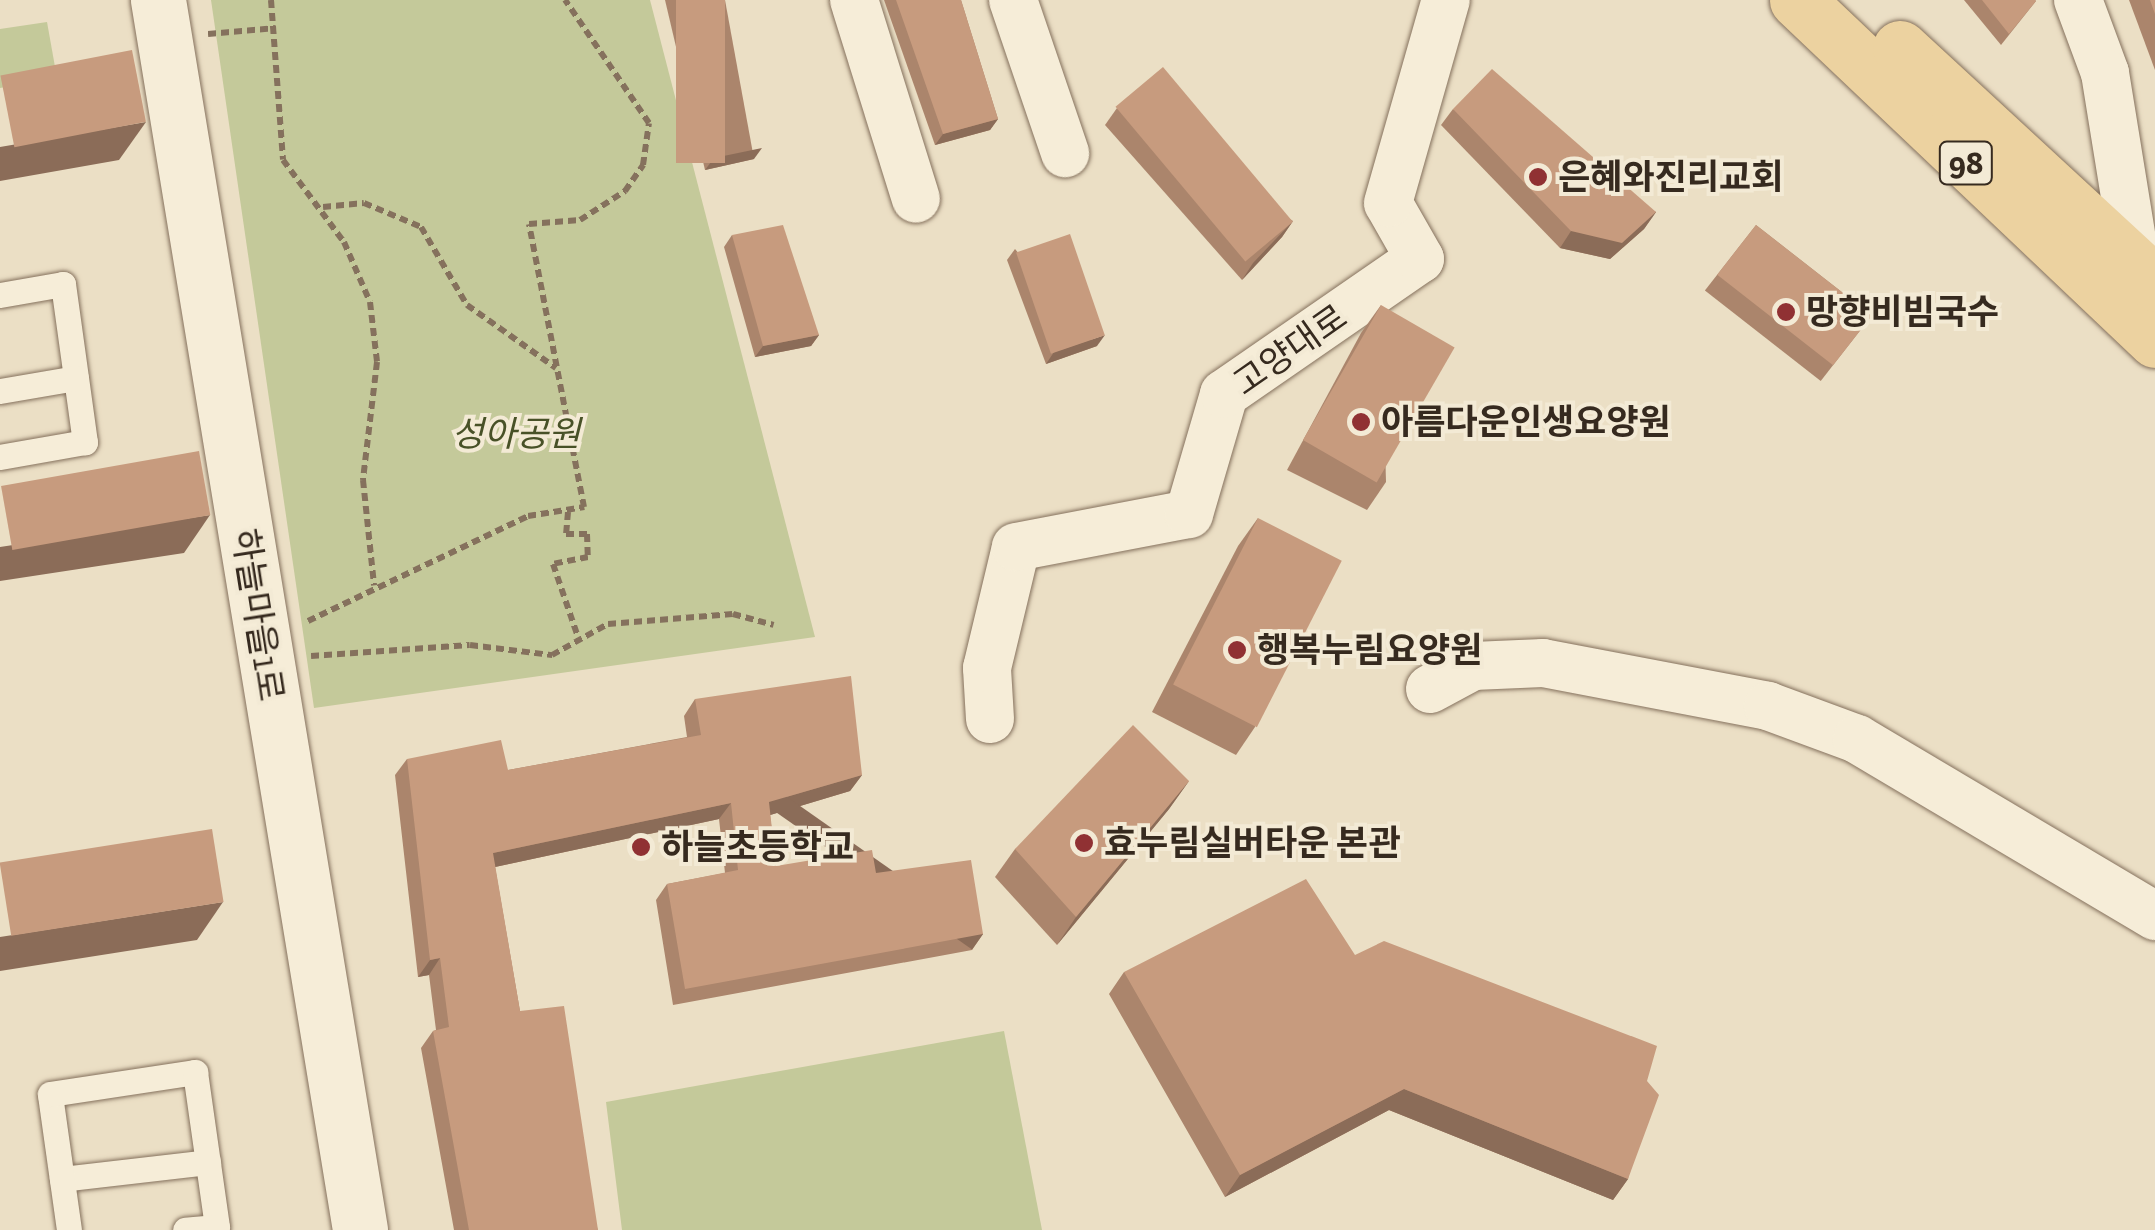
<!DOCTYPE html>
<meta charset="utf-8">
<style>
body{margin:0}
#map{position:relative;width:2155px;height:1230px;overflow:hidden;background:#ebdfc5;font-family:"Zilla Slab","Noto Sans KR",serif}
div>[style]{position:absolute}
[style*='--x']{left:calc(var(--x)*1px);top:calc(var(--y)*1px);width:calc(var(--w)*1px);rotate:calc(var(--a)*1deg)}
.green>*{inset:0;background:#c4c99a}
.path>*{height:6px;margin-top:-3px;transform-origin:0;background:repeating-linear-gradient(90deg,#85715d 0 8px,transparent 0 13px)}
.roads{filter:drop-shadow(0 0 2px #85715d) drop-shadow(0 0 2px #85715d)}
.lane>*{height:25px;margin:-12.5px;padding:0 12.5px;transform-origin:12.5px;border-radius:12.5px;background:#f6edd8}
.street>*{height:48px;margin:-24px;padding:0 24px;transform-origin:24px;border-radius:24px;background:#f6edd8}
.secondary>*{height:55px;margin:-27.5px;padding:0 27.5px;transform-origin:27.5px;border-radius:27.5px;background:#f6edd8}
.primary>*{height:55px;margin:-27.5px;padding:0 27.5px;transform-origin:27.5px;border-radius:27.5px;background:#ecd2a0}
.wall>*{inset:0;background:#ab856c;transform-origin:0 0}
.shaded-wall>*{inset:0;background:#8b6c58;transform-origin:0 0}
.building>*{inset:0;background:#c79b7e;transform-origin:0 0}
.dots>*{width:28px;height:28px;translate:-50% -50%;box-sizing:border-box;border:5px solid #f3ead5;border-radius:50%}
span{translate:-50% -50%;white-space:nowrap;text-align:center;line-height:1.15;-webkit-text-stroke:8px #f3ead5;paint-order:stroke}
.shield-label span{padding:2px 8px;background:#f3ead5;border:2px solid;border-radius:8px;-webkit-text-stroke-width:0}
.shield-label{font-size:32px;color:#362a1f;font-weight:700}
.poi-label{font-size:35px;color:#362a1f;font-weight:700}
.left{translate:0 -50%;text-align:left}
.street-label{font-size:35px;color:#362a1f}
.park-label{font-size:35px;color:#485127;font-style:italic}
</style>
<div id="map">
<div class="green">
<i style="clip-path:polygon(211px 0,650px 0,815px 637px,314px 708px)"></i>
<i style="clip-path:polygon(47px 22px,57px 78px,0 88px,0 29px)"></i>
<i style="clip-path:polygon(1004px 1031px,1042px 1230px,622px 1230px,606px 1102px)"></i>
</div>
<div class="path">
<i style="--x:271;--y:0;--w:160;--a:85.7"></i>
<i style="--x:283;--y:160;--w:102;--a:53.4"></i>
<i style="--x:344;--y:242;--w:65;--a:66.6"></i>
<i style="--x:370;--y:302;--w:60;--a:83.3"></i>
<i style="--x:377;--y:362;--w:119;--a:96.8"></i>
<i style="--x:363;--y:480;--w:106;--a:84"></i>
<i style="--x:208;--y:34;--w:68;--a:-5"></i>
<i style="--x:323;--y:207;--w:41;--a:-5.6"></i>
<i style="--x:364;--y:203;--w:62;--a:22.8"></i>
<i style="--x:421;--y:227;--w:91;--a:59.5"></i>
<i style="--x:467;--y:305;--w:109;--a:35.3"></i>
<i style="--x:568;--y:512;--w:22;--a:95"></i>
<i style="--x:566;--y:534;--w:21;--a:0"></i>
<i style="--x:587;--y:534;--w:23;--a:88"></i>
<i style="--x:588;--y:557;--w:36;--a:169"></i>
<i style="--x:553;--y:564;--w:80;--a:71.1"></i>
<i style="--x:308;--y:621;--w:244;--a:-25.5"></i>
<i style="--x:528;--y:516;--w:57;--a:-9.1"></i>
<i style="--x:584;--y:507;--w:288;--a:-101"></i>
<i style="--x:529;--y:224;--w:51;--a:-4.5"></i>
<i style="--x:580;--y:220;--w:54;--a:-32.8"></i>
<i style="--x:625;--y:191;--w:32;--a:-55"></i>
<i style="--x:643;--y:165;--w:42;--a:-81.9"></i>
<i style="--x:649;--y:123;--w:149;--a:-124.3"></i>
<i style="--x:311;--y:656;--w:159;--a:-4"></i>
<i style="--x:470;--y:645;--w:83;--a:7"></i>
<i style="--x:552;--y:655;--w:64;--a:-29"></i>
<i style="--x:608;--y:624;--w:125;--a:-4.6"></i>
<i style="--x:733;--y:614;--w:42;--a:15"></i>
</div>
<div class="roads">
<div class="lane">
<i style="--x:0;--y:295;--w:64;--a:-9.9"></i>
<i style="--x:63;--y:284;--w:160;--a:82.1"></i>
<i style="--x:85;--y:442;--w:86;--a:170"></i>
<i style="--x:0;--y:391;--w:77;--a:-9.7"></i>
<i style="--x:62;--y:1179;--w:147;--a:-6.6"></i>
<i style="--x:69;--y:1230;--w:137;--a:-98"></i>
<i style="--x:50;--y:1094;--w:147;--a:-8.6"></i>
<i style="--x:195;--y:1072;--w:157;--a:81.9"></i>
<i style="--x:217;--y:1227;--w:32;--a:175"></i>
</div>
<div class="street">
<i style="--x:854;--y:0;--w:208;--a:72.7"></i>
<i style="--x:1013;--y:0;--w:162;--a:71.2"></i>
<i style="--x:2078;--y:0;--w:78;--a:69.7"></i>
<i style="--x:2105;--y:73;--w:218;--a:80.8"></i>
<i style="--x:1430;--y:689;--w:49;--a:-28.1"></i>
<i style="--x:1473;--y:666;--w:70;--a:-2.5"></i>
<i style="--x:1543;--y:663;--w:229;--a:10.8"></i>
<i style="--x:1768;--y:706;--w:95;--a:20.3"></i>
<i style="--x:1857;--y:739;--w:347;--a:30.7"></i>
<i style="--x:990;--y:719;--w:51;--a:-93.4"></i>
<i style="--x:987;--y:668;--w:124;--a:-76.5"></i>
<i style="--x:1016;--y:547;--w:176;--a:-10.8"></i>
<i style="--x:1189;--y:514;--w:125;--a:-73.7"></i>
<i style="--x:1224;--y:394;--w:238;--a:-34.6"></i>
<i style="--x:1420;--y:259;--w:64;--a:-119.7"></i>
<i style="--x:1388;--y:203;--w:211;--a:-74.1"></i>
</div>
<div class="secondary">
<i style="--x:158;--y:0;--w:1246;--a:80.67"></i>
</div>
<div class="primary">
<i style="--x:1797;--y:0;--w:494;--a:43.5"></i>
<i style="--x:1900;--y:48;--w:347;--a:42.7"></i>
</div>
</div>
<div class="wall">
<i style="clip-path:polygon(665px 0,725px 0,754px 159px,705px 170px)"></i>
<i style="clip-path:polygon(884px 0,961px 0,998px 119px,990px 130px,935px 145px)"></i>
<i style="clip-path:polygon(1964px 0,2035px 0,2036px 1px,2001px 45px)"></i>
<i style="clip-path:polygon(2129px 0,2155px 0,2155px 70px)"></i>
<i style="clip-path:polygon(1117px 108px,1293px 221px,1282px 237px,1242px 280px,1105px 125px)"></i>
<i style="clip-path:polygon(1453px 109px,1656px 212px,1644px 229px,1610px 259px,1560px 248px,1441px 125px)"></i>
<i style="left:1756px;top:225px;width:147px;height:83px;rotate:38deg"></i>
<i style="clip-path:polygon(732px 235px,819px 335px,811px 346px,755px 357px,724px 247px)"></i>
<i style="clip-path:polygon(1015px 249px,1097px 346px,1046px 364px,1007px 260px)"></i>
<i style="clip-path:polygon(1381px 305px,1386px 482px,1367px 510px,1287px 470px,1361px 333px)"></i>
<i style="clip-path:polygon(1258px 518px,1255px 727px,1236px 755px,1152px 712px,1238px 546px)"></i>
<i style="clip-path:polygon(695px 699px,862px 775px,850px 791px,770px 815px,776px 866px,876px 873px,983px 934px,972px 950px,673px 1005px,656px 900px,667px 884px,725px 873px,719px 819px,495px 867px,520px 1011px,598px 1230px,454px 1230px,421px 1048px,433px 1031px,436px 1030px,429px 975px,418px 977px,395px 775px,407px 759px,508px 770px,687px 737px,684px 716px)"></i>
<i style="clip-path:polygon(1189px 781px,1169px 809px,1057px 945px,995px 877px,1015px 849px)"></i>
<i style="clip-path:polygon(1355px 955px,1647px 1081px,1628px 1179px,1613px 1200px,1389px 1110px,1225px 1197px,1109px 994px,1124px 972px)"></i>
</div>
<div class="shaded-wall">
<i style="clip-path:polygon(998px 119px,990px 130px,935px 145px,943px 134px)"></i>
<i style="clip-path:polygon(146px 122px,119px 160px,0 181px,0 147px)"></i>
<i style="clip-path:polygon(762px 148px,754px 159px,705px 170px,714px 158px)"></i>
<i style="clip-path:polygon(1656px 212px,1644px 229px,1610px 259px,1560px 248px,1571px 231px)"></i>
<i style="clip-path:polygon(1293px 221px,1282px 237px,1242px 280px,1253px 263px)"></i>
<i style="clip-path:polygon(819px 335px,811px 346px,755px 357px,763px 346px)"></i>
<i style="clip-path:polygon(1105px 335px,1097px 346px,1046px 364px,1054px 352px)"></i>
<i style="clip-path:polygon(210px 515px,184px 553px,0 581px,0 547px)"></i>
<i style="clip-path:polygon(862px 775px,850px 791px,757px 819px,769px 802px)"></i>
<i style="clip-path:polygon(1189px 781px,1169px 809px,1057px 945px,1076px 917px)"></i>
<i style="clip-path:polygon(731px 803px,719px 819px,481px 870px,493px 853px)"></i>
<i style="clip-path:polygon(223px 902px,197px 940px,0 971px,0 937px)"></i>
<i style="left:983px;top:934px;width:19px;height:303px;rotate:125deg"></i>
<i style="clip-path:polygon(440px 958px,429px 975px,418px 977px,430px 960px)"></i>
<i style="clip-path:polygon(1404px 1089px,1628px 1179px,1613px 1200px,1389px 1110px,1225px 1197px,1240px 1175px)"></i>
</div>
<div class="building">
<i style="left:676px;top:0;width:49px;height:163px"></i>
<i style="clip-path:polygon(896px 0,961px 0,998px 119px,943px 134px)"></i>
<i style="clip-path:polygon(1982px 0,2035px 0,2036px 1px,2009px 34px)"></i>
<i style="clip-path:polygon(2150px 0,2155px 0,2155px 14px)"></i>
<i style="left:132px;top:50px;width:73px;height:134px;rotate:79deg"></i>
<i style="left:1163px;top:67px;width:202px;height:62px;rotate:50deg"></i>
<i style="clip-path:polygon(1492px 69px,1656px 212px,1622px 243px,1571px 231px,1453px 109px)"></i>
<i style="clip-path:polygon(783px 225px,819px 335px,763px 346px,732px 235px)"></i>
<i style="left:1756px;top:225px;width:147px;height:63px;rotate:38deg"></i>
<i style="left:1070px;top:234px;width:107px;height:57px;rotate:71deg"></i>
<i style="left:1381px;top:305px;width:85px;height:156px;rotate:30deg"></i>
<i style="left:199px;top:451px;width:65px;height:201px;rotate:80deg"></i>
<i style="left:1258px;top:518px;width:94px;height:187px;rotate:27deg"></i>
<i style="clip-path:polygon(851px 676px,862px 775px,769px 802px,776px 866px,872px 850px,876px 873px,971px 860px,983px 934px,685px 989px,667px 884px,738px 870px,731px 803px,493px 853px,520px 1011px,564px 1006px,598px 1230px,469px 1230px,433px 1031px,449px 1027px,440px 958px,430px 960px,407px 759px,501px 740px,508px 770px,701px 735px,695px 699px)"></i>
<i style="clip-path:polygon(1133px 725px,1189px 781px,1076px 917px,1015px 849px)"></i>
<i style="left:212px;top:829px;width:74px;height:215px;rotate:81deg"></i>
<i style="clip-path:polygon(1306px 879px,1355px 955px,1384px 941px,1657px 1046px,1647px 1081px,1659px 1095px,1628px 1179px,1404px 1089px,1240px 1175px,1124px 972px)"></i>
</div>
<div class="dots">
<i style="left:1538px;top:177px;background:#903133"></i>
<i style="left:1786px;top:312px;background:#903133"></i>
<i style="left:1361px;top:422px;background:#903133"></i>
<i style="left:1237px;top:650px;background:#903133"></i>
<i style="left:1084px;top:843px;background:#903133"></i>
<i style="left:641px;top:847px;background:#903133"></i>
</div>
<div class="shield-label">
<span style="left:1966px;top:163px">98</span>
</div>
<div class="poi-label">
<span class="left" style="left:1558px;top:177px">은혜와진리교회</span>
<span class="left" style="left:1806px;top:312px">망향비빔국수</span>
<span class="left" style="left:1381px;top:422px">아름다운인생요양원</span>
<span class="left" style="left:1257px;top:650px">행복누림요양원</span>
<span class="left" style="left:1104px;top:843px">효누림실버타운 본관</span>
<span class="left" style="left:661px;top:847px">하늘초등학교</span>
</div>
<div class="street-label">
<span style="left:1290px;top:350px;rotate:-35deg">고양대로</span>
<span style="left:258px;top:615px;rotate:81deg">하늘마을1로</span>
</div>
<div class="park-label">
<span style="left:516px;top:434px">성아공원</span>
</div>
</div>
